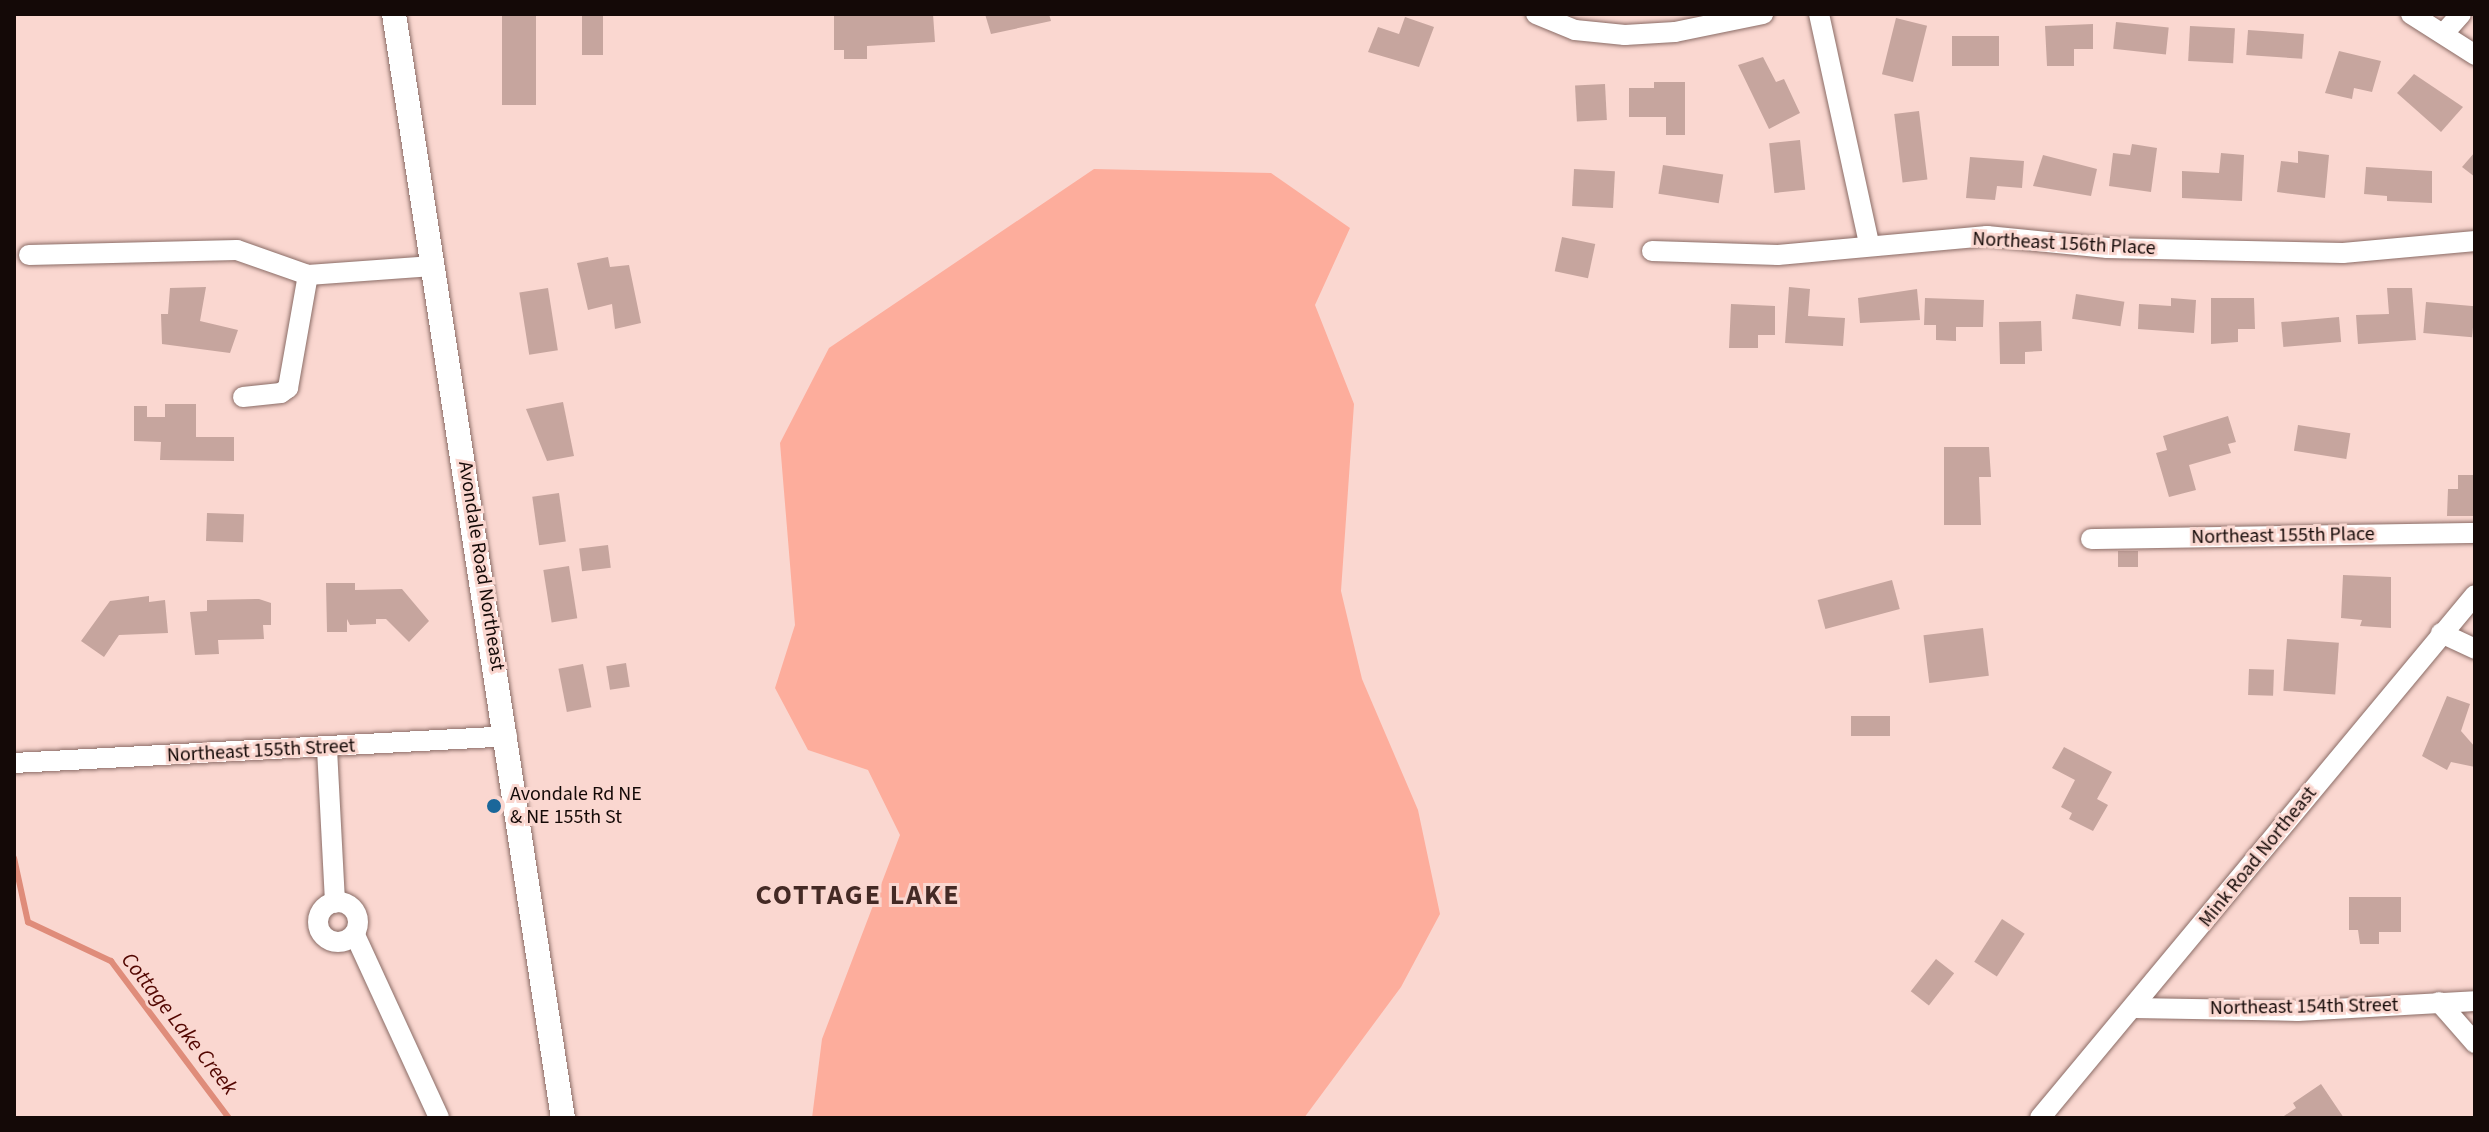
<!DOCTYPE html>
<style>
body{margin:0}
#map{position:relative;width:2489px;height:1132px;overflow:hidden;background:#fad7d0;font-family:"Source Sans 3",sans-serif}
div>[style]{position:absolute}
[style*='--x']{left:calc(var(--x)*1px);top:calc(var(--y)*1px);width:calc(var(--w)*1px);rotate:calc(var(--a)*1deg)}
.green>*{inset:0;background:#fdad9c}
.stream>*{height:6px;margin:-3px;padding:0 3px;transform-origin:3px;border-radius:3px;background:#df8c7a}
.building>*{inset:0;background:#c6a59e;transform-origin:0 0}
.roads{filter:drop-shadow(0 0 2px #8a6c66) drop-shadow(0 0 2px #8a6c66)}
.minor>*{height:20px;margin:-10px;padding:0 10px;transform-origin:10px;border-radius:10px;background:#fff}
.minor>.ring{margin:-10px;padding:0;box-sizing:content-box;background:none;border:20px solid #fff;border-radius:50%}
.major>*{height:24px;margin:-12px;padding:0 12px;transform-origin:12px;border-radius:12px;background:#fff}
.dots>*{width:22px;height:22px;translate:-50% -50%;box-sizing:border-box;border:4px solid #fad7d0;border-radius:50%}
span{translate:-50% -50%;white-space:nowrap;text-align:center;line-height:1.15;-webkit-text-stroke:6px #fad7d0;paint-order:stroke}
.street-label{font-size:20px;color:#140907}
.poi-label{font-size:20px;color:#140907}
.left{translate:0 -50%;text-align:left}
.water-label{font-size:22px;color:#520600;font-style:italic}
.district-label{font-size:28px;color:#442a25;font-weight:700;letter-spacing:2px}
.frame{position:absolute;inset:0;border:16px solid #140907;pointer-events:none}
</style>
<div id="map">
<div class="green">
<i style="clip-path:polygon(1094px 169px,1271px 173px,1350px 228px,1315px 305px,1354px 404px,1341px 591px,1362px 679px,1418px 810px,1440px 914px,1401px 987px,1304px 1118px,812px 1118px,822px 1039px,900px 835px,868px 770px,808px 750px,775px 688px,795px 625px,780px 443px,829px 348px)"></i>
</div>
<div class="stream">
<i style="--x:14;--y:858;--w:66;--a:77.7"></i>
<i style="--x:28;--y:922;--w:92;--a:25.2"></i>
<i style="--x:111;--y:961;--w:196;--a:53.1"></i>
</div>
<div class="building">
<i style="left:502px;top:14px;width:34px;height:91px"></i>
<i style="left:582px;top:14px;width:21px;height:41px"></i>
<i style="clip-path:polygon(834px 14px,933px 14px,935px 42px,867px 46px,867px 59px,844px 59px,844px 50px,834px 50px)"></i>
<i style="clip-path:polygon(985px 14px,1049px 14px,1051px 21px,991px 34px)"></i>
<i style="clip-path:polygon(1405px 17px,1434px 27px,1419px 67px,1368px 52px,1378px 27px,1399px 34px)"></i>
<i style="left:1896px;top:18px;width:32px;height:58px;rotate:14deg"></i>
<i style="left:2116px;top:22px;width:53px;height:27px;rotate:6deg"></i>
<i style="clip-path:polygon(2093px 24px,2093px 49px,2074px 49px,2074px 66px,2047px 66px,2045px 26px)"></i>
<i style="left:2190px;top:26px;width:45px;height:35px;rotate:3deg"></i>
<i style="left:2248px;top:30px;width:56px;height:25px;rotate:4deg"></i>
<i style="left:1999px;top:36px;width:30px;height:47px;rotate:90deg"></i>
<i style="clip-path:polygon(2339px 51px,2381px 61px,2372px 92px,2354px 88px,2352px 99px,2325px 93px)"></i>
<i style="clip-path:polygon(1763px 57px,1776px 82px,1784px 79px,1800px 113px,1769px 129px,1738px 65px)"></i>
<i style="clip-path:polygon(2414px 74px,2463px 107px,2441px 132px,2397px 93px)"></i>
<i style="clip-path:polygon(1654px 82px,1685px 82px,1685px 135px,1666px 135px,1666px 117px,1629px 117px,1629px 88px,1654px 88px)"></i>
<i style="left:1605px;top:84px;width:36px;height:30px;rotate:87deg"></i>
<i style="left:1919px;top:111px;width:69px;height:25px;rotate:83deg"></i>
<i style="left:1800px;top:140px;width:50px;height:31px;rotate:84deg"></i>
<i style="clip-path:polygon(2132px 144px,2157px 148px,2151px 192px,2109px 186px,2113px 153px,2130px 155px)"></i>
<i style="clip-path:polygon(2298px 151px,2329px 155px,2325px 198px,2277px 192px,2281px 161px,2298px 163px)"></i>
<i style="clip-path:polygon(2475px 152px,2475px 177px,2462px 167px)"></i>
<i style="clip-path:polygon(2221px 153px,2244px 155px,2242px 201px,2182px 198px,2182px 171px,2219px 173px)"></i>
<i style="clip-path:polygon(2043px 155px,2097px 169px,2091px 196px,2033px 186px)"></i>
<i style="clip-path:polygon(1970px 157px,2024px 161px,2022px 188px,1997px 186px,1995px 200px,1966px 198px)"></i>
<i style="left:1663px;top:165px;width:61px;height:29px;rotate:9deg"></i>
<i style="clip-path:polygon(2366px 167px,2432px 171px,2432px 203px,2387px 201px,2387px 196px,2364px 194px)"></i>
<i style="left:1574px;top:169px;width:41px;height:37px;rotate:3deg"></i>
<i style="left:1562px;top:237px;width:34px;height:35px;rotate:12deg"></i>
<i style="clip-path:polygon(608px 257px,610px 267px,629px 265px,641px 323px,615px 329px,612px 304px,588px 310px,577px 263px)"></i>
<i style="clip-path:polygon(206px 287px,200px 321px,238px 330px,230px 353px,162px 344px,161px 314px,168px 314px,170px 288px)"></i>
<i style="clip-path:polygon(1789px 287px,1810px 289px,1808px 316px,1845px 318px,1843px 346px,1785px 343px)"></i>
<i style="left:548px;top:288px;width:63px;height:29px;rotate:81deg"></i>
<i style="clip-path:polygon(2387px 288px,2412px 288px,2416px 340px,2358px 344px,2356px 315px,2389px 314px)"></i>
<i style="clip-path:polygon(1917px 289px,1920px 320px,1860px 323px,1858px 298px)"></i>
<i style="left:2076px;top:294px;width:49px;height:25px;rotate:9deg"></i>
<i style="clip-path:polygon(1925px 298px,1984px 300px,1983px 327px,1956px 327px,1956px 341px,1936px 340px,1936px 325px,1924px 325px)"></i>
<i style="clip-path:polygon(2171px 298px,2196px 300px,2194px 333px,2138px 329px,2139px 304px,2171px 306px)"></i>
<i style="clip-path:polygon(2211px 298px,2254px 298px,2255px 329px,2238px 329px,2238px 342px,2211px 344px)"></i>
<i style="left:2426px;top:302px;width:49px;height:31px;rotate:5deg"></i>
<i style="clip-path:polygon(1731px 304px,1775px 306px,1775px 335px,1758px 335px,1758px 348px,1729px 348px)"></i>
<i style="left:2339px;top:317px;width:25px;height:58px;rotate:85deg"></i>
<i style="clip-path:polygon(2041px 321px,2042px 351px,2025px 352px,2025px 364px,2000px 364px,1999px 322px)"></i>
<i style="clip-path:polygon(563px 402px,574px 456px,547px 461px,526px 409px)"></i>
<i style="clip-path:polygon(165px 404px,196px 404px,196px 437px,234px 437px,234px 461px,160px 460px,161px 442px,134px 441px,134px 406px,147px 406px,147px 417px,165px 417px)"></i>
<i style="clip-path:polygon(2228px 416px,2236px 442px,2228px 444px,2231px 453px,2189px 465px,2196px 490px,2169px 497px,2156px 453px,2167px 450px,2163px 436px)"></i>
<i style="left:2298px;top:425px;width:53px;height:26px;rotate:9deg"></i>
<i style="clip-path:polygon(1944px 447px,1989px 447px,1991px 477px,1979px 477px,1981px 525px,1944px 525px)"></i>
<i style="clip-path:polygon(2458px 475px,2475px 475px,2475px 516px,2447px 516px,2448px 489px,2458px 489px)"></i>
<i style="left:559px;top:493px;width:49px;height:27px;rotate:82deg"></i>
<i style="left:207px;top:513px;width:37px;height:28px;rotate:2deg"></i>
<i style="left:608px;top:545px;width:23px;height:29px;rotate:83deg"></i>
<i style="left:2118px;top:551px;width:20px;height:16px"></i>
<i style="left:569px;top:566px;width:53px;height:26px;rotate:81deg"></i>
<i style="clip-path:polygon(2343px 575px,2391px 577px,2391px 628px,2360px 626px,2362px 620px,2341px 618px)"></i>
<i style="left:1892px;top:580px;width:30px;height:77px;rotate:75deg"></i>
<i style="clip-path:polygon(326px 583px,355px 583px,355px 590px,402px 589px,429px 621px,409px 642px,386px 619px,376px 619px,376px 624px,350px 625px,347px 619px,347px 632px,327px 632px)"></i>
<i style="clip-path:polygon(149px 596px,149px 602px,165px 600px,168px 633px,119px 635px,104px 657px,81px 641px,110px 601px)"></i>
<i style="clip-path:polygon(259px 599px,271px 603px,271px 625px,263px 625px,264px 639px,218px 640px,219px 654px,195px 655px,190px 612px,207px 611px,207px 600px)"></i>
<i style="left:1983px;top:628px;width:48px;height:60px;rotate:83deg"></i>
<i style="left:2287px;top:639px;width:52px;height:52px;rotate:4deg"></i>
<i style="left:626px;top:663px;width:24px;height:20px;rotate:81deg"></i>
<i style="left:583px;top:664px;width:44px;height:25px;rotate:79deg"></i>
<i style="left:2249px;top:669px;width:25px;height:26px;rotate:2deg"></i>
<i style="clip-path:polygon(2447px 696px,2470px 704px,2461px 731px,2475px 747px,2475px 767px,2451px 762px,2447px 770px,2422px 756px)"></i>
<i style="left:1851px;top:716px;width:39px;height:20px"></i>
<i style="clip-path:polygon(2064px 747px,2112px 772px,2097px 799px,2108px 805px,2093px 831px,2069px 819px,2072px 813px,2061px 807px,2075px 780px,2052px 768px)"></i>
<i style="clip-path:polygon(2349px 897px,2401px 897px,2401px 932px,2379px 932px,2379px 944px,2360px 944px,2358px 930px,2349px 930px)"></i>
<i style="left:2002px;top:919px;width:27px;height:51px;rotate:33deg"></i>
<i style="left:1936px;top:959px;width:23px;height:41px;rotate:38deg"></i>
<i style="clip-path:polygon(2321px 1084px,2344px 1118px,2281px 1118px,2296px 1108px,2293px 1103px)"></i>
</div>
<div class="roads">
<div class="minor">
<i style="--x:1536;--y:14;--w:42;--a:22.3"></i>
<i style="--x:1575;--y:30;--w:50;--a:5.7"></i>
<i style="--x:1625;--y:35;--w:50;--a:-3.4"></i>
<i style="--x:1675;--y:32;--w:90;--a:-11.6"></i>
<i style="--x:1819;--y:14;--w:235;--a:77.7"></i>
<i style="--x:2411;--y:14;--w:76;--a:32.6"></i>
<i style="--x:2444;--y:33;--w:25;--a:-48"></i>
<i style="--x:1652;--y:251;--w:126;--a:1.8"></i>
<i style="--x:1778;--y:255;--w:210;--a:-5.2"></i>
<i style="--x:1987;--y:236;--w:121;--a:5.7"></i>
<i style="--x:2107;--y:248;--w:236;--a:1.2"></i>
<i style="--x:2343;--y:253;--w:133;--a:-5.2"></i>
<i style="--x:29;--y:255;--w:208;--a:-1.4"></i>
<i style="--x:237;--y:250;--w:75;--a:19.4"></i>
<i style="--x:308;--y:275;--w:125;--a:-4.1"></i>
<i style="--x:243;--y:397;--w:38;--a:-6"></i>
<i style="--x:281;--y:393;--w:9;--a:-36"></i>
<i style="--x:288;--y:388;--w:115;--a:-80"></i>
<i style="--x:2091;--y:539;--w:384;--a:-0.9"></i>
<i style="--x:2441;--y:633;--w:38;--a:25"></i>
<i style="--x:327;--y:749;--w:154;--a:87"></i>
<i style="--x:14;--y:763;--w:494;--a:-3.1"></i>
<i class="ring" style="left:318px;top:902px;width:20px;height:20px"></i>
<i style="--x:355;--y:935;--w:201;--a:65.3"></i>
<i style="--x:2439;--y:1002;--w:55;--a:48.7"></i>
<i style="--x:2133;--y:1008;--w:165;--a:1"></i>
<i style="--x:2298;--y:1011;--w:177;--a:-3.2"></i>
<i style="--x:2040;--y:1118;--w:680;--a:-50.25"></i>
</div>
<div class="major">
<i style="--x:394;--y:14;--w:1117;--a:81.3"></i>
</div>
</div>
<div class="dots">
<i style="left:494px;top:806px;background:#1a679a"></i>
</div>
<div class="street-label">
<span style="left:2064px;top:244px;rotate:3deg">Northeast 156th Place</span>
<span style="left:2283px;top:536px;rotate:-1deg">Northeast 155th Place</span>
<span style="left:481px;top:566px;rotate:81deg">Avondale Road Northeast</span>
<span style="left:261px;top:751px;rotate:-3deg">Northeast 155th Street</span>
<span style="left:2258px;top:857px;rotate:-51deg">Mink Road Northeast</span>
<span style="left:2304px;top:1007px;rotate:-1deg">Northeast 154th Street</span>
</div>
<div class="poi-label">
<span class="left" style="left:510px;top:806px">Avondale Rd NE<br>&amp; NE 155th St</span>
</div>
<div class="water-label">
<span style="left:179px;top:1024px;rotate:52deg">Cottage Lake Creek</span>
</div>
<div class="district-label">
<span style="left:858px;top:895px">COTTAGE LAKE</span>
</div>
<div class="frame"></div>
</div>
